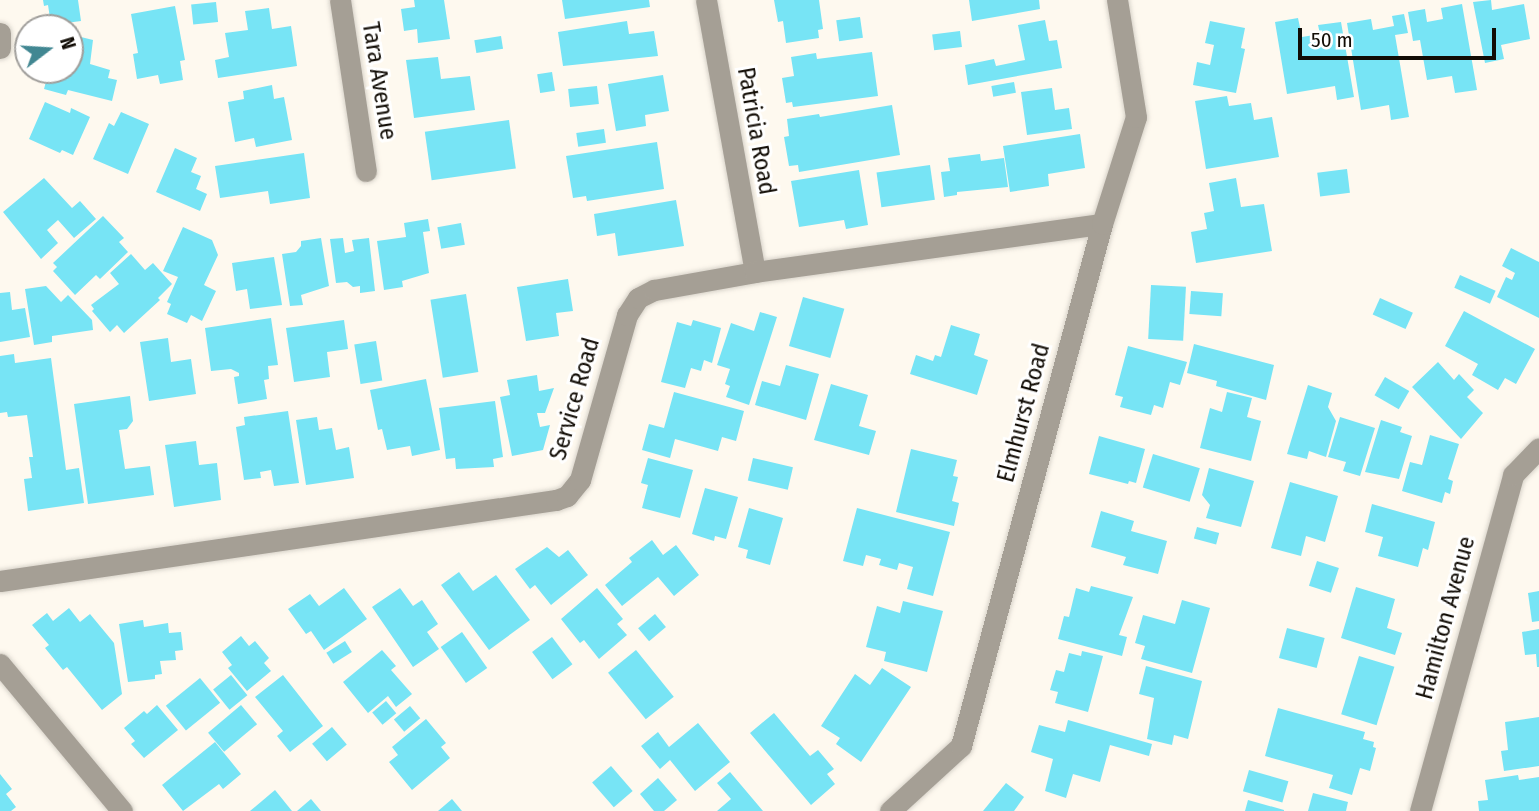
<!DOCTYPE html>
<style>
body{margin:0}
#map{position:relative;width:1539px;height:811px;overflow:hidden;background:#fef9ef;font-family:"Fira Sans Condensed",sans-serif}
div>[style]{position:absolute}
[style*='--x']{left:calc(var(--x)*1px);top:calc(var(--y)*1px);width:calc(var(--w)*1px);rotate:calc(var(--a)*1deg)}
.building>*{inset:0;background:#77e4f5;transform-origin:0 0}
.roads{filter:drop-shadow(0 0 2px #d8d3ca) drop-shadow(0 0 2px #d8d3ca)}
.minor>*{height:21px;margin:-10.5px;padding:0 10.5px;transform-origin:10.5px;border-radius:10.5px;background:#a59f95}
span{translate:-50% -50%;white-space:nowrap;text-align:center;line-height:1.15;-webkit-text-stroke:6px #fff;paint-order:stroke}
.street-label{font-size:24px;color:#110c05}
.north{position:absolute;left:14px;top:14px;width:70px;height:70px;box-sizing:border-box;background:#fff;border:2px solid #a09e9b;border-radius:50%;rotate:73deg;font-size:19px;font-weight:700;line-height:28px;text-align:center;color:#110c05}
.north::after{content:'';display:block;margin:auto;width:24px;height:32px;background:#418792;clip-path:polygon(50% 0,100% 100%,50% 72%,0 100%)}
.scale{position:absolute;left:1298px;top:28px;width:198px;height:32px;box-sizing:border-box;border:4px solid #110c05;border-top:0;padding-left:9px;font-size:21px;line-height:24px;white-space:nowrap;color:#110c05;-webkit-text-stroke:5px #fff;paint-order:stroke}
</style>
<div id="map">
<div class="building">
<i style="clip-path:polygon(43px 0,78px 0,81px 21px,51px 25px,48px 5px,44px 6px)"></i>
<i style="clip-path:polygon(414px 0,444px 0,450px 39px,418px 43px,417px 29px,404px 31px,401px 9px,415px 7px)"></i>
<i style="clip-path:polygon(562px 0,649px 0,650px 7px,565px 19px)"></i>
<i style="clip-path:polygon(774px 0,819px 0,823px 29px,818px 30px,819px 38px,786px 43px,783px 21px,778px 22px)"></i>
<i style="clip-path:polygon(969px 0,1039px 0,1040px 9px,972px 21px)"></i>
<i style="clip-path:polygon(1491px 0,1492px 10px,1524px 4px,1530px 39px,1501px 45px,1504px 59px,1485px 63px,1473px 2px)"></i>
<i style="left:216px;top:2px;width:20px;height:25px;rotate:84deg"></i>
<i style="clip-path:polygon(1462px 4px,1477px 90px,1455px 93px,1452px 76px,1427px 80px,1420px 40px,1413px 41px,1408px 12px,1425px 9px,1427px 22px,1443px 19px,1441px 8px)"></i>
<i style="clip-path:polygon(175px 6px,185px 60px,180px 61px,183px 80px,160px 84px,158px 75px,137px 79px,133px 54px,138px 53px,131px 14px)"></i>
<i style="clip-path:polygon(269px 8px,272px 29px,291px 26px,297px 66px,218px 78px,215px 60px,229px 57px,225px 33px,248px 30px,245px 11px)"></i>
<i style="clip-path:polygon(1404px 14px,1408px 33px,1395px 35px,1409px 117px,1391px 120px,1389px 105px,1361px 110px,1347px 23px,1371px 19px,1373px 30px,1394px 26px,1392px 16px)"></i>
<i style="left:860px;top:17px;width:21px;height:24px;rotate:82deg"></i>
<i style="clip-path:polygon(1298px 18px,1302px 37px,1320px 34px,1318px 25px,1341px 22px,1354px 97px,1337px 100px,1335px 86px,1287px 94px,1275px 22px)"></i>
<i style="clip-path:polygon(1045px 20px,1049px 41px,1057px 40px,1062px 68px,968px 85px,965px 65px,994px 59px,996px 66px,1025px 60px,1018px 25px)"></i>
<i style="clip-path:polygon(627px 21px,629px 34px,654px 31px,658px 56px,563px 66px,558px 32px)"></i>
<i style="clip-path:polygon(1210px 21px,1245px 28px,1241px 48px,1245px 49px,1236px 93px,1193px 85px,1197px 62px,1210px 65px,1214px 45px,1205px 43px)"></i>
<i style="left:960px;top:31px;width:16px;height:28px;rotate:83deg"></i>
<i style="clip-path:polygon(77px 36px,93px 40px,90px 64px,110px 70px,108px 78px,117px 80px,112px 101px,68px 90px,66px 95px,44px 89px,49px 70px,70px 70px,70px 41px,76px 42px)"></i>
<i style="left:501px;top:36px;width:13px;height:27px;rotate:81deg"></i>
<i style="clip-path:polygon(872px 52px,878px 96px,793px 107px,792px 102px,786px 103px,782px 78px,794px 76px,791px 57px,816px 53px,817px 59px)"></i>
<i style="clip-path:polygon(438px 57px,441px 79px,470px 76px,475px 110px,414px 118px,406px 60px)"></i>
<i style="left:552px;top:72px;width:19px;height:15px;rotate:81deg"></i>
<i style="clip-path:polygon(663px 75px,669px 111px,645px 115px,646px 126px,616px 131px,608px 84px)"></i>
<i style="left:1014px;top:82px;width:11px;height:23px;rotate:80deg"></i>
<i style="clip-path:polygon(272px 85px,274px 99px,284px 97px,292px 140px,256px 147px,254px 138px,235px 142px,228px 102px,244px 99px,243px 91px)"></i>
<i style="left:597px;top:86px;width:18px;height:29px;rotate:84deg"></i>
<i style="clip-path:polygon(1052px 88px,1055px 110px,1069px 108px,1072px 129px,1027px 135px,1021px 92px)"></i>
<i style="clip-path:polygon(1227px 96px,1229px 106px,1251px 103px,1254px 120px,1272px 117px,1279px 157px,1206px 169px,1195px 101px)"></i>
<i style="clip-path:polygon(45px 102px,70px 113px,71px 108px,90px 117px,73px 155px,62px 150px,60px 153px,29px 139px)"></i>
<i style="clip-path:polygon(892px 105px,900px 155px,799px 172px,798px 165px,789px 166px,784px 137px,789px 136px,787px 119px,819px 114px,820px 117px)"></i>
<i style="clip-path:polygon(121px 112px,149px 124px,128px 174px,93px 159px,109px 123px,114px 126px)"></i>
<i style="left:509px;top:120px;width:49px;height:85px;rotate:82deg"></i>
<i style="left:604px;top:129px;width:14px;height:28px;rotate:82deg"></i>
<i style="clip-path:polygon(1080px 134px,1085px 168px,1048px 174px,1049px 186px,1010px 192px,1003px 146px)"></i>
<i style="clip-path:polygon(657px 142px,664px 189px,587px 201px,586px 196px,573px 198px,566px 156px)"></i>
<i style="clip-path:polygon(175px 148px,197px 158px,191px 172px,201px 176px,196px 189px,207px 194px,200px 211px,156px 192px)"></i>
<i style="clip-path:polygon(304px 153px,310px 198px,270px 204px,268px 191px,220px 198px,215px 166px)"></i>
<i style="clip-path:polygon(980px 154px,981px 161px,1004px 158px,1008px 187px,957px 192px,957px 195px,944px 197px,941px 172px,950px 171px,948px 158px)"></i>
<i style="left:930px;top:165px;width:35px;height:54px;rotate:82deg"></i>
<i style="left:1347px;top:169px;width:24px;height:30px;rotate:83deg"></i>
<i style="clip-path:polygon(859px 170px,868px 225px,846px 229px,844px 220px,799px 227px,791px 181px)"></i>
<i style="clip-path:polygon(44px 178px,72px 208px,80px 201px,96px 219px,74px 238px,58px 220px,47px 230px,58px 243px,41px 259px,3px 212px)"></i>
<i style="clip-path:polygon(1236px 178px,1241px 207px,1264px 204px,1272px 251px,1196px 263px,1191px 232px,1207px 229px,1204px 213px,1214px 211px,1209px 183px)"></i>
<i style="clip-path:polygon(676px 200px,684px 246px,618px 256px,615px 233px,597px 236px,594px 214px)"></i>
<i style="clip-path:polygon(103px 216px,124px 238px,119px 242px,128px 252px,100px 279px,96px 275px,75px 295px,53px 271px,57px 267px,53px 263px)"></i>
<i style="clip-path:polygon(428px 219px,430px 231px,423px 232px,429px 273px,402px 281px,403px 287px,384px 290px,377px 241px,406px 237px,404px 223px)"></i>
<i style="left:461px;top:223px;width:22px;height:24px;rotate:80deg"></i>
<i style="clip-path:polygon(183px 227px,212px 240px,218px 255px,204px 285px,216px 291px,202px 321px,191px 315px,187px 323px,167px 314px,171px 304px,167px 302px,178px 277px,163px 271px)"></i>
<i style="clip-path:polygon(321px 238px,329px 286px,301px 295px,303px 305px,290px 306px,282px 254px,296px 252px,301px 246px,301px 241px)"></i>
<i style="clip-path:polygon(343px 238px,345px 253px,354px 251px,352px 240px,369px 238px,375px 291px,360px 293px,360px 286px,353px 287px,347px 282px,336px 283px,330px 239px)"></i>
<i style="clip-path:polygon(1511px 248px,1539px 262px,1539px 318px,1497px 297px,1506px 277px,1512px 280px,1515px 273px,1502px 266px)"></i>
<i style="clip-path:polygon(131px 254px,145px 270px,153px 263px,172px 284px,158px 298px,160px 300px,124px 333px,117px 325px,110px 332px,92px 311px,94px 309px,91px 305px,119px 284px,110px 273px)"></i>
<i style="clip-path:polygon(274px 257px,282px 305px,250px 309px,247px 289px,236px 291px,232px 263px)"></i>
<i style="left:1460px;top:275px;width:39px;height:14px;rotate:24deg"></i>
<i style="clip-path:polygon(568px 279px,573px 311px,556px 313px,559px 336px,526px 341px,517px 287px)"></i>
<i style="left:1151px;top:285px;width:35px;height:54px;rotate:3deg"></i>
<i style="clip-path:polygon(46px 286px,61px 302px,68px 295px,92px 320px,93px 330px,52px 336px,52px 342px,34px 345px,25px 289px)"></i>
<i style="left:1191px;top:291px;width:32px;height:23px;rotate:4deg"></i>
<i style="clip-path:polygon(10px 292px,12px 310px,25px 308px,30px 337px,0 342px,0 293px)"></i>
<i style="left:466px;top:294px;width:79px;height:36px;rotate:81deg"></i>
<i style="left:803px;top:297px;width:43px;height:51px;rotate:16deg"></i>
<i style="left:1380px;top:298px;width:36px;height:18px;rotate:24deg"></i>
<i style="clip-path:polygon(1464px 311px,1535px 349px,1516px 384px,1505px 378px,1498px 390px,1472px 375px,1478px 364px,1445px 346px)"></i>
<i style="clip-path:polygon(760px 312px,777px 317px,749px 405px,726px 397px,730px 386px,725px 384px,730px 369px,717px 365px,731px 323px,754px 331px)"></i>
<i style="clip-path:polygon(271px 318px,278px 365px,268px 366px,269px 379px,264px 380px,267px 399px,238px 404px,234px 377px,239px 376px,239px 373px,231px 369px,211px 371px,205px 328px)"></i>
<i style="clip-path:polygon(344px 320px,348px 349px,327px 352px,330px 377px,294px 382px,286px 328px)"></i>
<i style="clip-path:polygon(693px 320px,721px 328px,712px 363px,704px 360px,701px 371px,691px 368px,685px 388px,661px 382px,677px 322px,691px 326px)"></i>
<i style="clip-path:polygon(951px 325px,980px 334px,974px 355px,988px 360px,977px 395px,910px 374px,916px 355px,933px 361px,935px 355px,941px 357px)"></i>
<i style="clip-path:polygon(168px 338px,171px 362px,191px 359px,196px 394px,149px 401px,140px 342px)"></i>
<i style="left:376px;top:341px;width:40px;height:22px;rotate:81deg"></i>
<i style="clip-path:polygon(1194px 344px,1274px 365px,1266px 400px,1216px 386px,1217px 381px,1187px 373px)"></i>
<i style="clip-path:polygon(1128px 346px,1187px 362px,1180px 385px,1170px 382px,1163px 408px,1154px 405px,1151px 415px,1120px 407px,1123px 397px,1115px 395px)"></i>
<i style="clip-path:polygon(14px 354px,15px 363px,51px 358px,66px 470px,79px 468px,84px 503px,28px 511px,24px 479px,32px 478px,29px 457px,33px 457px,27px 415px,8px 417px,7px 412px,0 413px,0 356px)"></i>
<i style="clip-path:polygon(1438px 362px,1454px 380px,1459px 374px,1474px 390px,1467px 397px,1483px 413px,1461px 439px,1412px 387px)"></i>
<i style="clip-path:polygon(786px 365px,819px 374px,806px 420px,755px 405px,762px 381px,780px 386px)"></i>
<i style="clip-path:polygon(537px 375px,539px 391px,554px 388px,545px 413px,537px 413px,540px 427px,550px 425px,543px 450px,512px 456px,500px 397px,510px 395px,507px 380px)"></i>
<i style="left:1385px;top:377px;width:28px;height:21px;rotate:30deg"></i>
<i style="clip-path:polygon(426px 379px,440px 450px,412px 456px,410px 446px,387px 450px,382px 429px,378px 430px,370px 390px)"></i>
<i style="clip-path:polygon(831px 384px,868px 395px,859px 426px,876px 431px,869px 455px,814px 440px)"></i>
<i style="clip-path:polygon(1308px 385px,1332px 393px,1328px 407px,1336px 421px,1326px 457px,1309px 451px,1307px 459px,1287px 454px)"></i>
<i style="clip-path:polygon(674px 392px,744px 411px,736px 441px,722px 437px,718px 451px,675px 439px,670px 458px,642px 450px,649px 424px,664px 428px)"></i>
<i style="clip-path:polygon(1227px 392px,1252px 398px,1247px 417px,1261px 421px,1251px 461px,1200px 448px,1210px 408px,1222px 412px)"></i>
<i style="clip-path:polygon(130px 396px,133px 421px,127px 429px,119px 430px,125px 469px,150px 466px,154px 495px,88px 504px,74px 404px)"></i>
<i style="clip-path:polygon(495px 401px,503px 457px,493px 459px,494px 467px,456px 469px,455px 458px,446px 459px,439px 408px)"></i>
<i style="clip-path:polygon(288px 411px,299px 483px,274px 486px,271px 470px,260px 472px,261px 478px,244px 480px,236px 427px,245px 425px,244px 417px)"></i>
<i style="clip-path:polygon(317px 417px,319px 430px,332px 428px,336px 450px,349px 447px,354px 478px,306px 485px,296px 420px)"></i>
<i style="clip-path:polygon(1340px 417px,1375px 428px,1360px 476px,1343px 471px,1346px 462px,1328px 457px)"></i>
<i style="clip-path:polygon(1381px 420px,1402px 427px,1400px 432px,1412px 436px,1399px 479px,1365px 472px)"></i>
<i style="clip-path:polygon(1430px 435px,1459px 444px,1448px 479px,1453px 481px,1450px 494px,1445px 492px,1442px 503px,1402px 491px,1410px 462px,1422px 465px)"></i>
<i style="clip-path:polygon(1099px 436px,1145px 449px,1136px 483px,1129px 481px,1128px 484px,1089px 474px)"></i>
<i style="clip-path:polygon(196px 441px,199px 465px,217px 463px,221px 500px,174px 507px,165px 445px)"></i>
<i style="clip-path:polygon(911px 449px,957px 460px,953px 476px,958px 477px,952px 501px,959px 503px,954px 526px,896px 512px)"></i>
<i style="left:1153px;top:454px;width:49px;height:35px;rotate:17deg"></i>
<i style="clip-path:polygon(648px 458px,693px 470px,680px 518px,642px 508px,648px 485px,641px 483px)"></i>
<i style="left:753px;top:458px;width:41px;height:23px;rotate:13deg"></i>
<i style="clip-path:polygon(1209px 468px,1254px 481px,1241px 527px,1206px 518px,1210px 505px,1202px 495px)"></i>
<i style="clip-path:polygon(1290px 482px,1338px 496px,1325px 542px,1306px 536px,1301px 556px,1271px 548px)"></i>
<i style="clip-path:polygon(705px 488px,738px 497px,726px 539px,715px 536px,714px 541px,692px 534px)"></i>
<i style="clip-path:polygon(1372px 504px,1435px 522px,1428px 550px,1423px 548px,1418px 567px,1378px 556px,1383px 537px,1365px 532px)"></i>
<i style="clip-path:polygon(749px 508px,783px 518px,770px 565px,746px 558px,748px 550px,738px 547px)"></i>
<i style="clip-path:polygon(857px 508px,950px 532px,933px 596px,907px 589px,913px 567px,899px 563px,897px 570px,879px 565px,881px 559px,866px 555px,863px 566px,843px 561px)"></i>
<i style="clip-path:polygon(1101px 511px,1134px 521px,1131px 531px,1167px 541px,1158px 574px,1123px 565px,1126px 557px,1091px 547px)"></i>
<i style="left:1197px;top:527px;width:23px;height:12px;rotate:15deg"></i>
<i style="clip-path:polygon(652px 540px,663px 555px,676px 545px,699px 575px,674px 596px,658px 577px,622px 606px,605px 585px,632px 562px,629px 558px)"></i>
<i style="clip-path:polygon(547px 547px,559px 557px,568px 550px,588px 575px,551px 605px,535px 585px,530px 589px,515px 569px)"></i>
<i style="left:1317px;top:561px;width:23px;height:26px;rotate:18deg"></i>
<i style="clip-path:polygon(459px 572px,473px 591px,496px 575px,530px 620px,489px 650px,441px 585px)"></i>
<i style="clip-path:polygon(1091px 586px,1133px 597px,1119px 635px,1127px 637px,1122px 656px,1058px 639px,1064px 616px,1069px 617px,1076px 588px,1089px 592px)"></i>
<i style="clip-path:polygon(1356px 587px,1395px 599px,1387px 628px,1402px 633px,1395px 655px,1341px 638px)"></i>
<i style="clip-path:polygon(344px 588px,367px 619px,324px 650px,311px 631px,306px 634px,288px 609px,310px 594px,319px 606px)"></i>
<i style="clip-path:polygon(400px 588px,413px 606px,422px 600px,438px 624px,427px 632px,439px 649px,413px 667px,372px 607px)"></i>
<i style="clip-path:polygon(597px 588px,623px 619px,617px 624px,627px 635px,599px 659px,584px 640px,580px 643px,561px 619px)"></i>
<i style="clip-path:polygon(1539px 591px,1539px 621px,1532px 622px,1528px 593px)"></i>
<i style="clip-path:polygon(1182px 600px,1210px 608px,1192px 673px,1141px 659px,1145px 646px,1135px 643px,1143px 615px,1175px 624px)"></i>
<i style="clip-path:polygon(903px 601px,943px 611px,927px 672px,884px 661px,886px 652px,866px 647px,877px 606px,900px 613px)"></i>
<i style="clip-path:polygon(69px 608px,80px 622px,90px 614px,114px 643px,122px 694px,102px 710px,67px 667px,63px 670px,45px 648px,49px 645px,32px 625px,47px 613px,53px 621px)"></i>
<i style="left:655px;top:614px;width:17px;height:22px;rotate:50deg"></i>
<i style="clip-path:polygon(143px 620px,144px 627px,168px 623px,169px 633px,181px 632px,183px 650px,175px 651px,176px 660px,160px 661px,162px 674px,155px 675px,155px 679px,128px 682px,119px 624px)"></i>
<i style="left:1287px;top:628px;width:39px;height:31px;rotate:15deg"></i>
<i style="clip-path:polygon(1539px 629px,1539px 667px,1537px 667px,1536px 654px,1525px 655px,1522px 632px)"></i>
<i style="left:462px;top:632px;width:44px;height:26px;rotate:55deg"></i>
<i style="clip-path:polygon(241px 636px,249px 646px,255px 641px,269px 658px,264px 663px,271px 671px,247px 691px,228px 668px,232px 665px,222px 652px)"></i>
<i style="left:552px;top:637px;width:34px;height:25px;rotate:53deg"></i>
<i style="left:345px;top:641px;width:13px;height:22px;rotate:58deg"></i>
<i style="clip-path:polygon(382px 650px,396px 666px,391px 670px,412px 694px,396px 707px,388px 696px,368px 713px,343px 682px)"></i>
<i style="left:636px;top:650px;width:60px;height:36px;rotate:51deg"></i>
<i style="clip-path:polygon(1082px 651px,1103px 656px,1088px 712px,1055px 703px,1058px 692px,1050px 690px,1056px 670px,1064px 672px,1069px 653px,1081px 656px)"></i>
<i style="left:1359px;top:656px;width:37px;height:61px;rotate:17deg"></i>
<i style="clip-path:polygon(1146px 666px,1202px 681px,1188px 739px,1174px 735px,1172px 745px,1147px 739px,1154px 698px,1139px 694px)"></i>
<i style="clip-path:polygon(882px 668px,911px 687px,861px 762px,836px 744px,840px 738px,821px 726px,855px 674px,870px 685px)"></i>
<i style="left:231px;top:675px;width:26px;height:23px;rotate:51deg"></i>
<i style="clip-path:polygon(283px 675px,323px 726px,290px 752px,277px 736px,283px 731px,255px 697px)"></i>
<i style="left:200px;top:678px;width:32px;height:44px;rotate:51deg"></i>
<i style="left:386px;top:701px;width:16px;height:18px;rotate:50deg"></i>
<i style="clip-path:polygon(157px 705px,178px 730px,144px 758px,131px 744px,135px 741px,124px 728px,144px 711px,147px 714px)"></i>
<i style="left:241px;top:705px;width:25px;height:43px;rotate:50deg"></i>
<i style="left:410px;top:706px;width:16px;height:21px;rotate:50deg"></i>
<i style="clip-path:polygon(1278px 708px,1365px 732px,1363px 739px,1374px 742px,1373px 747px,1376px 748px,1370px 771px,1360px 768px,1352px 795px,1329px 788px,1333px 775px,1265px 756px)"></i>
<i style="clip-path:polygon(774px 713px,810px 756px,818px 750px,834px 769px,827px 774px,835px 784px,811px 805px,750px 733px)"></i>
<i style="clip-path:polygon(1539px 717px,1539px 766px,1504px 771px,1501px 751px,1508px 750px,1505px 722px)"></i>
<i style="clip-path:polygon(426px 719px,446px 743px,441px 747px,450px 758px,412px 790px,389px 762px,398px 755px,392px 747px)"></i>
<i style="clip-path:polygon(1068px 720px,1152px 744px,1149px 756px,1110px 745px,1100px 782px,1073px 774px,1066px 798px,1045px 791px,1053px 759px,1031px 752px,1039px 725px,1065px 732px)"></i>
<i style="clip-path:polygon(698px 723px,730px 762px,695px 791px,670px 760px,660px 769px,641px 746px,658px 732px,669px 747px)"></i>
<i style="left:332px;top:727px;width:23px;height:26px;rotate:50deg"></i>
<i style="clip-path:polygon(215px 742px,241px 774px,223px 789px,219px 784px,183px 811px,162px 785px)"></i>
<i style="left:611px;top:766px;width:33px;height:25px;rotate:49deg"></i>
<i style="left:1249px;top:770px;width:41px;height:22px;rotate:16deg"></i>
<i style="clip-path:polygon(730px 772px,763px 811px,717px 811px,731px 799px,717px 783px)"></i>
<i style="clip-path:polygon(0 774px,12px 789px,6px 794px,16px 807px,11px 811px,0 811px)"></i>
<i style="clip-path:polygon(1518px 775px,1519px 780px,1539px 777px,1539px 811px,1479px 811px,1478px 801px,1488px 800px,1485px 780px)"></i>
<i style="clip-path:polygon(658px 778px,677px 800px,664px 811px,654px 811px,640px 794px)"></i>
<i style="clip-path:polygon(1006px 783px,1024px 797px,1014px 811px,983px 811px)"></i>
<i style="clip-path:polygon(275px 790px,292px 811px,250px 811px)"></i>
<i style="clip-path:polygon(1313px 793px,1348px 802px,1346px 811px,1308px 811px)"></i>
<i style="clip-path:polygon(311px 799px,321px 811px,297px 811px)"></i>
<i style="clip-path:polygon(452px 799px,462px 811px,438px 811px)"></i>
<i style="clip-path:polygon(1248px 800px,1284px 810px,1284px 811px,1245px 811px)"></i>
</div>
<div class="roads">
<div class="minor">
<i style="--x:340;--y:0;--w:173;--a:81.4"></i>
<i style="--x:706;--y:0;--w:276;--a:79.8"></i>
<i style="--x:0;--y:33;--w:15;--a:90"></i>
<i style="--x:0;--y:581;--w:562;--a:-8.29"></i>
<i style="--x:556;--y:500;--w:12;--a:-20"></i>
<i style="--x:567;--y:496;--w:21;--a:-51"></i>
<i style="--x:580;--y:480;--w:172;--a:-74.1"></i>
<i style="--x:627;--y:315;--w:20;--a:-57"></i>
<i style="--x:638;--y:298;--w:18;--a:-27"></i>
<i style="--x:654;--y:290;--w:103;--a:-10.1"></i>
<i style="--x:755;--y:272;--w:350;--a:-7.9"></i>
<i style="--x:0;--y:664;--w:191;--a:50.3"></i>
<i style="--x:890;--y:811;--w:96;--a:-42.5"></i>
<i style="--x:961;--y:746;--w:541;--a:-74.88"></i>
<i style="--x:1102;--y:224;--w:112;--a:-72.4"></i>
<i style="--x:1136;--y:117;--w:119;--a:-99.2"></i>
<i style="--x:1420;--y:811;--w:349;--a:-74.5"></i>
<i style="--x:1513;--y:475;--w:37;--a:-46"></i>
</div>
</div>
<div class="street-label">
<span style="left:379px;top:81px;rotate:81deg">Tara Avenue</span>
<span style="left:756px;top:131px;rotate:80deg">Patricia Road</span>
<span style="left:575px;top:399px;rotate:-74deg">Service Road</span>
<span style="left:1024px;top:413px;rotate:-75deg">Elmhurst Road</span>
<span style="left:1446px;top:618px;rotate:-75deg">Hamilton Avenue</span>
</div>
<div class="north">N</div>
<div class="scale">50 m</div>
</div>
